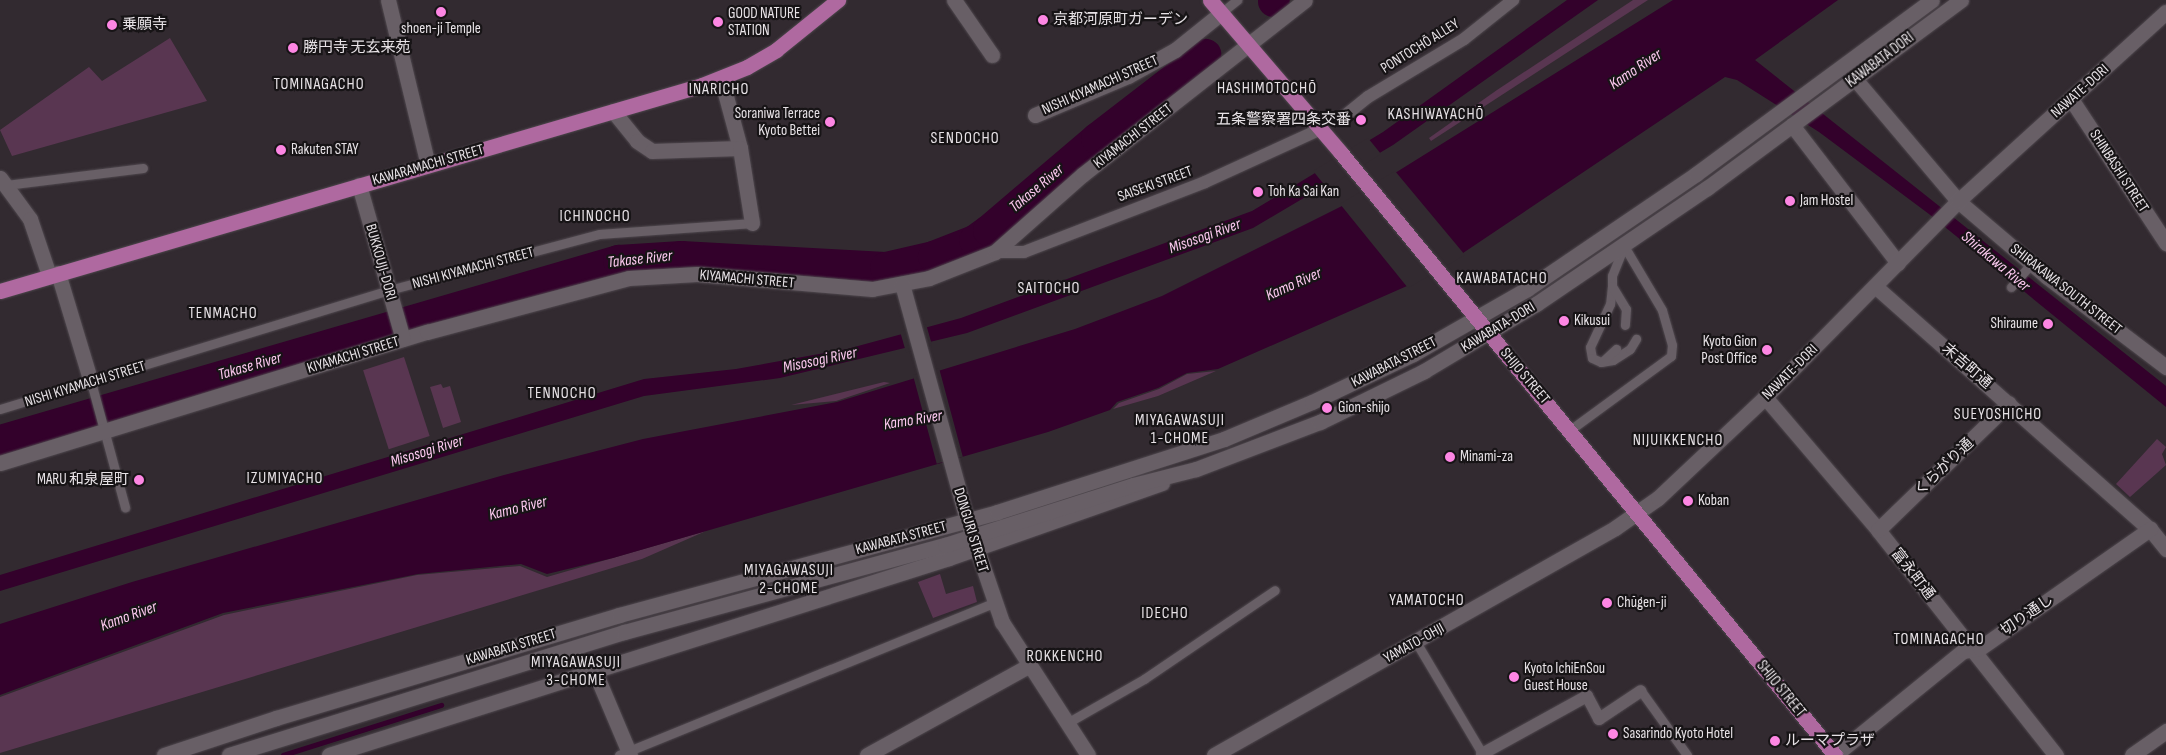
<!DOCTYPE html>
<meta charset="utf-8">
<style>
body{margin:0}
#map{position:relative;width:2166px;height:755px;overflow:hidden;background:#322a30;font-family:"Sofia Sans Condensed","Noto Sans JP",sans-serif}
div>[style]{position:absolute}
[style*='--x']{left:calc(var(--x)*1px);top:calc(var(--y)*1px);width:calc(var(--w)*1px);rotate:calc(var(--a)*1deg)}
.green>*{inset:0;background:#593651;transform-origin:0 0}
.water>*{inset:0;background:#33012b}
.pier>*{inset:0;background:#322a30;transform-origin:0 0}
.stream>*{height:5px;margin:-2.5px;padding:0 2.5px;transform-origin:2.5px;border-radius:2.5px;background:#33012b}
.river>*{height:31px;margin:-15.5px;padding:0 15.5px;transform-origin:15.5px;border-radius:15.5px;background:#33012b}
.roads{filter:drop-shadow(0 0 1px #4f484e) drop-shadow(0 0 1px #4f484e)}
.service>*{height:9px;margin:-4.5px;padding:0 4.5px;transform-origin:4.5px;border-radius:4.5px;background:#685f66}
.pedestrian>*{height:12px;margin:-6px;padding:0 6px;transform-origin:6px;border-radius:6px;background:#685f66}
.minor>*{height:15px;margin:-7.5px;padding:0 7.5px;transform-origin:7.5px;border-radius:7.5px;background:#685f66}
.tertiary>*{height:15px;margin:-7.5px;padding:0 7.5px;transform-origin:7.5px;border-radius:7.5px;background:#685f66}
.primary>*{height:15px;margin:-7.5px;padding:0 7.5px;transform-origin:7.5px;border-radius:7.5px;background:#af69a0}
.dots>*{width:14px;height:14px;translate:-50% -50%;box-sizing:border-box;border:2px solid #171416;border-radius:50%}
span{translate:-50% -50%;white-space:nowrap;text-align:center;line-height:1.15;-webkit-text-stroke:4.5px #171416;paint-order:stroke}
.poi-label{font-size:15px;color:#e7e2e6}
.left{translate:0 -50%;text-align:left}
.right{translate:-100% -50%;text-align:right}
.street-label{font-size:15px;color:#e7e2e6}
.water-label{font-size:16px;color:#fcc9ef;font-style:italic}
.neighbourhood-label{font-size:16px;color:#e7e2e6;letter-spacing:1px}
</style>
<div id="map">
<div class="green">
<i style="clip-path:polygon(1633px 0,1648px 0,1431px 141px,1429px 138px,1497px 90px)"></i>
<i style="clip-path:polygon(170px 38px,207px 101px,12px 156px,0 130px,89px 67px,102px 81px)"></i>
<i style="left:404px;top:357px;width:83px;height:43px;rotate:72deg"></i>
<i style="clip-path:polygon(1216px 371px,1158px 396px,1113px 409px,1119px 403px,1159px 389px,1187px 374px)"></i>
<i style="clip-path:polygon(884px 382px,890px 383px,836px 401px,791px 405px)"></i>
<i style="clip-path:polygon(441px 384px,443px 388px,450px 386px,461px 422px,443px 428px,430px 387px)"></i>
<i style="clip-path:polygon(2157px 439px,2166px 447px,2162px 454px,2166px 465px,2130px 497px,2116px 484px)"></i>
<i style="clip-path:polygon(706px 531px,642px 559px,0 753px,0 697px,224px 615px,417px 575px,520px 566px,547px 577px)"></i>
<i style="clip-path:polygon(940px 574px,946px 594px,973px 586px,977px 602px,933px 618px,918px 582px)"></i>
</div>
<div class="water">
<i style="clip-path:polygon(1567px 0,1598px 0,1393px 145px,1253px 228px,967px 333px,780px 378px,644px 396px,0 591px,0 575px,644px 379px,736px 369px,847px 349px,961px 318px,1252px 211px,1383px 132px)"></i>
<i style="clip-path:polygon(1673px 0,1838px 0,1755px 60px,2166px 386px,2166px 407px,1929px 214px,1819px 132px,1737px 80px,1725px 77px,1463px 253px,1407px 286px,1218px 369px,1187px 373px,1158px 388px,1117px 402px,1110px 410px,1048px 432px,613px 558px,547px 574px,521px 564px,418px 574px,223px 613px,0 695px,0 624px,132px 582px,504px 475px,643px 439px,837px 402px,1075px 329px,1162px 296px,1342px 206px)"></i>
</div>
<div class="pier">
<i style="clip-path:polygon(1368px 138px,1381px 154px,1327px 188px,1313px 171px)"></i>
<i style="clip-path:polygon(1395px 171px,1465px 255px,1408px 288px,1340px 204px)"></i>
<i style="left:926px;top:324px;width:22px;height:27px;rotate:74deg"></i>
<i style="left:939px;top:368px;width:92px;height:27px;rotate:75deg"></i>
</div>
<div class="stream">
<i style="--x:283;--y:755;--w:166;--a:-17.6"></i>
</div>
<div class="river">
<i style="--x:1273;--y:1;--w:1;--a:-45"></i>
<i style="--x:0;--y:440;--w:644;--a:-16.24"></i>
<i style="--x:618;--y:260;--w:63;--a:-3.6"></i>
<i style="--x:681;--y:256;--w:204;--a:3.1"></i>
<i style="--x:885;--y:267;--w:49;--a:-12.9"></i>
<i style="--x:933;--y:256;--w:44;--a:-21.3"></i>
<i style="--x:974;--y:240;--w:17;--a:-36"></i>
<i style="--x:988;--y:230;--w:142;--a:-40.4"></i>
<i style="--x:1096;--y:138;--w:138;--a:-37.6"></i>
</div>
<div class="roads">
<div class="service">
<i style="--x:1221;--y:13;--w:21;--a:-39"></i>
<i style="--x:6;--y:185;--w:138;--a:-7.1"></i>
<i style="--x:1612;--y:286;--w:18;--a:96"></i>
<i style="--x:1610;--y:304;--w:47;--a:114.9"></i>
<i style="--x:1590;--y:347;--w:11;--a:80"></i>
<i style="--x:1592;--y:358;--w:10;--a:24"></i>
<i style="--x:1601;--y:362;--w:12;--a:-9"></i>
<i style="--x:1613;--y:360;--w:20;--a:-33"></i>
<i style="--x:1630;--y:349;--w:12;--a:-59"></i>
<i style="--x:2011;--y:287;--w:30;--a:-49"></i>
<i style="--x:1603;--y:361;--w:18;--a:-43"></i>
<i style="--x:91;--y:382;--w:130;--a:74.8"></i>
<i style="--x:0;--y:409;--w:407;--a:-17"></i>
<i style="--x:389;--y:290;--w:218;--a:-14.9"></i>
<i style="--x:600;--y:234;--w:152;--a:-4.1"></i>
<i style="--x:1570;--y:430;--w:125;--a:-36.2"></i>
<i style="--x:1671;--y:356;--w:11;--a:-85"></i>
<i style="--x:1672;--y:345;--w:36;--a:-106"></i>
<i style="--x:1662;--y:310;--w:74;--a:-120.7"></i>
<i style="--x:1624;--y:246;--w:32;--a:112"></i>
<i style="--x:1612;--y:276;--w:10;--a:90"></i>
<i style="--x:1612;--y:286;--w:27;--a:59"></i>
<i style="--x:1626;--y:309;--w:16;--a:94"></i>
<i style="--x:1416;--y:642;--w:131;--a:59.3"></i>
<i style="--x:1641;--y:691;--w:79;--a:54.3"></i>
<i style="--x:1067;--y:723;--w:89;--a:-29.7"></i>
<i style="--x:1144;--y:679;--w:158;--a:-34.2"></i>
<i style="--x:619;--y:755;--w:406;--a:-22.1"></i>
</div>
<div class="pedestrian">
<i style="--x:1342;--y:118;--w:33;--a:-39"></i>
<i style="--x:1368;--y:97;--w:112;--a:-31.1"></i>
<i style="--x:1464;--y:39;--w:63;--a:-38.5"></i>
<i style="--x:995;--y:252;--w:29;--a:0"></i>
<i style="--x:1024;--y:252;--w:194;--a:-21.1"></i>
<i style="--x:1205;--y:182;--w:128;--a:-24.6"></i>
<i style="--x:1482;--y:754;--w:120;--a:-28.9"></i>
<i style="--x:1587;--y:696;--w:26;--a:62"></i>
<i style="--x:1599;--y:719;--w:50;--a:-33.7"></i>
</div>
<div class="minor">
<i style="--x:388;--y:0;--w:170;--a:76.4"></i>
<i style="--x:954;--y:0;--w:67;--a:55.4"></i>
<i style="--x:721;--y:78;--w:73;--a:74.8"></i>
<i style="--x:1855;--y:79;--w:160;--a:49.8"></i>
<i style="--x:1958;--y:201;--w:116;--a:40.4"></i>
<i style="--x:2046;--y:276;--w:151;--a:37.2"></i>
<i style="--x:2071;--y:99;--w:173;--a:56.6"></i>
<i style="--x:613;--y:111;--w:38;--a:51"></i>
<i style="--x:637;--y:141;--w:18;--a:34"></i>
<i style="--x:652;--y:151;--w:88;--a:-2"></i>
<i style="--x:740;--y:148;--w:76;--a:80.9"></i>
<i style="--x:1035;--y:115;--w:101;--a:-22.8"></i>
<i style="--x:1128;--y:76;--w:54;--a:-29"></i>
<i style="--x:1175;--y:50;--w:59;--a:-38.8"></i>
<i style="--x:1792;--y:125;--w:174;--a:52.5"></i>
<i style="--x:58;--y:273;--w:114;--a:73.2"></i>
<i style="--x:1876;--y:287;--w:366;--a:41.5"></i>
<i style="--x:2150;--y:529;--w:26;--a:51"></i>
<i style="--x:1765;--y:397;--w:175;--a:49.6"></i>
<i style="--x:1878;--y:530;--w:287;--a:51.7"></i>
<i style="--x:0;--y:463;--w:447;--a:-17.1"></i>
<i style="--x:427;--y:332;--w:209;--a:-15"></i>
<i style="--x:629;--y:278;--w:68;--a:-3.4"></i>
<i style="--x:697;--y:274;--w:176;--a:4.9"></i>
<i style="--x:872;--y:289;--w:58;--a:-10.9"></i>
<i style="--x:929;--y:278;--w:71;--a:-21.5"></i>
<i style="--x:995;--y:252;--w:116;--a:-41.5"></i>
<i style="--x:1082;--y:175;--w:283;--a:-38.1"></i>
<i style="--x:1878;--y:530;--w:182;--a:-44.1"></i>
<i style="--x:329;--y:755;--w:651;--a:-17.63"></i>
<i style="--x:949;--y:558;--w:226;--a:-19.4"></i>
<i style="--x:867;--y:755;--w:186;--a:-28.9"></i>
<i style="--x:1214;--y:755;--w:461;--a:-29.5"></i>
<i style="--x:1615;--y:528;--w:52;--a:-34.9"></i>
<i style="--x:1658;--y:498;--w:147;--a:-43.3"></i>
<i style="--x:1765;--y:397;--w:275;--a:-45.4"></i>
<i style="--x:1958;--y:201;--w:281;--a:-42.3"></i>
<i style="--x:1835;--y:755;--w:165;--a:-39.1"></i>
<i style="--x:1963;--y:651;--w:17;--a:-10"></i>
<i style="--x:1980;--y:648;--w:208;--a:-35"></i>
</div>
<div class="tertiary">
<i style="--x:0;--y:178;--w:51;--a:53.8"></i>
<i style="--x:30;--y:219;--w:59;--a:71.3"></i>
<i style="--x:359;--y:185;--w:160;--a:74.1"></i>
<i style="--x:902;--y:284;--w:245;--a:74.6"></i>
<i style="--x:967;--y:520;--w:108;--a:71.1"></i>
<i style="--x:1002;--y:622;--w:158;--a:57.1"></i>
<i style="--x:595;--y:672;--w:90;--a:67.1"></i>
<i style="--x:164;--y:755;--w:118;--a:-18.3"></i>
<i style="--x:276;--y:718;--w:358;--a:-16.7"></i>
<i style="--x:619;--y:615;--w:392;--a:-15.2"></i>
<i style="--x:997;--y:512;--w:238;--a:-17.8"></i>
<i style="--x:1224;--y:439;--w:95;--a:-22.8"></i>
<i style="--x:1312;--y:402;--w:112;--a:-25.4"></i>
<i style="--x:1413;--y:354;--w:131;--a:-29.7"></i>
<i style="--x:1527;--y:289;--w:204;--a:-34.2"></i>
<i style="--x:1696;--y:174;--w:293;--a:-36.4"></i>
<i style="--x:229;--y:755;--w:414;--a:-17.3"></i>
<i style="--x:624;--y:632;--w:333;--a:-15.2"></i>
<i style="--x:945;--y:545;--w:197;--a:-17.7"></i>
<i style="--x:1133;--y:485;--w:65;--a:-14.3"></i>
<i style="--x:1196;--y:469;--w:133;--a:-20.8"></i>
<i style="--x:1320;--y:422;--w:116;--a:-26.1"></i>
<i style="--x:1424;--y:371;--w:131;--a:-30.9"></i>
<i style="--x:1536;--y:304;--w:207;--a:-34.2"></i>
<i style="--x:1707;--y:188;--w:316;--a:-36.5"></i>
<i style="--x:2132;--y:755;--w:42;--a:-35.2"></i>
</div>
<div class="primary">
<i style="--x:1210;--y:0;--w:201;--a:49.4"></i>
<i style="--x:1341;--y:153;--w:779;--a:50.63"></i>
<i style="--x:0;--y:291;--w:732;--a:-16.35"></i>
<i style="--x:702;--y:85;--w:48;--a:-21.8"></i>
<i style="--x:747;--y:67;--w:34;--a:-30"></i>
<i style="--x:776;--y:50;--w:80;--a:-38.9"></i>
</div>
</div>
<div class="dots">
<i style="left:441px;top:12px;background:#fd86e3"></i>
<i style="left:1043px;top:20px;background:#fd86e3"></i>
<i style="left:718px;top:22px;background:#fd86e3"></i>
<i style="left:112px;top:25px;background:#fd86e3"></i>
<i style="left:293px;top:48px;background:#fd86e3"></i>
<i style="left:1361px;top:120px;background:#fd86e3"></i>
<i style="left:830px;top:122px;background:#fd86e3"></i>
<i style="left:281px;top:150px;background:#fd86e3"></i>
<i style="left:1258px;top:192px;background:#fd86e3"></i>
<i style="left:1790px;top:201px;background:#fd86e3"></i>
<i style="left:1564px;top:321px;background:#fd86e3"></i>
<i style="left:2048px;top:324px;background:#fd86e3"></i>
<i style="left:1767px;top:350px;background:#fd86e3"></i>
<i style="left:1327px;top:408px;background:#fd86e3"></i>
<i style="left:1450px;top:457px;background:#fd86e3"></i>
<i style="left:139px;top:480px;background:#fd86e3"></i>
<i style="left:1688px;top:501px;background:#fd86e3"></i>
<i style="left:1607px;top:603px;background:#fd86e3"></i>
<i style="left:1514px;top:677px;background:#fd86e3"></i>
<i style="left:1613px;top:734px;background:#fd86e3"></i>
<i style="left:1775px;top:741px;background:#fd86e3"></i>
</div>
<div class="poi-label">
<span class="left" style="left:728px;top:22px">GOOD NATURE<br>STATION</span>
<span class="left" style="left:1053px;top:20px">京都河原町ガーデン</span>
<span class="left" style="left:122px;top:25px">乗願寺</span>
<span style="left:441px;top:29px">shoen-ji Temple</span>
<span class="left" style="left:303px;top:48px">勝円寺 无玄来苑</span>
<span class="right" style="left:820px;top:122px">Soraniwa Terrace<br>Kyoto Bettei</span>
<span class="right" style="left:1351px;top:120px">五条警察署四条交番</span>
<span class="left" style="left:291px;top:150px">Rakuten STAY</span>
<span class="left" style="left:1268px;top:192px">Toh Ka Sai Kan</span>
<span class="left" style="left:1800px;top:201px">Jam Hostel</span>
<span class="left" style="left:1574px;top:321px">Kikusui</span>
<span class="right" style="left:2038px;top:324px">Shiraume</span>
<span class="right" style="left:1757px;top:350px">Kyoto Gion<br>Post Office</span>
<span class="left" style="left:1338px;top:408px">Gion-shijo</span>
<span class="left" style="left:1460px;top:457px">Minami-za</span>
<span class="right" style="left:129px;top:480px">MARU 和泉屋町</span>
<span class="left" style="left:1698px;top:501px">Koban</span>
<span class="left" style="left:1617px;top:603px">Chūgen-ji</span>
<span class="left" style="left:1524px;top:677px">Kyoto IchiEnSou<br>Guest House</span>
<span class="left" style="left:1623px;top:734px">Sasarindo Kyoto Hotel</span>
<span class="left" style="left:1785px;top:741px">ルーマプラザ</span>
</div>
<div class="street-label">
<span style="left:1420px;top:46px;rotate:-32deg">PONTOCHŌ ALLEY</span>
<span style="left:1880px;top:60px;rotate:-37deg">KAWABATA DORI</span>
<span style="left:1100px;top:85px;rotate:-24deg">NISHI KIYAMACHI STREET</span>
<span style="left:2080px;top:91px;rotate:-42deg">NAWATE-DORI</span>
<span style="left:1133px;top:136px;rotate:-38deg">KIYAMACHI STREET</span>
<span style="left:428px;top:165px;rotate:-16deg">KAWARAMACHI STREET</span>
<span style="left:2119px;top:171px;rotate:57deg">SHINBASHI STREET</span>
<span style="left:1155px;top:184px;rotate:-20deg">SAISEKI STREET</span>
<span style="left:381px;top:262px;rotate:74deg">BUKKOUJI-DORI</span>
<span style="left:473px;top:268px;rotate:-15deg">NISHI KIYAMACHI STREET</span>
<span style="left:747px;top:279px;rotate:5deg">KIYAMACHI STREET</span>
<span style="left:2066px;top:289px;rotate:38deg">SHIRAKAWA SOUTH STREET</span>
<span style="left:1498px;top:327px;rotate:-31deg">KAWABATA-DORI</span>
<span style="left:353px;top:355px;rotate:-17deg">KIYAMACHI STREET</span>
<span style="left:1394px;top:362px;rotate:-27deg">KAWABATA STREET</span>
<span style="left:1967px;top:366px;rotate:41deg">末吉町通</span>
<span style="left:1790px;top:372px;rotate:-45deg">NAWATE-DORI</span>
<span style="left:1525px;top:376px;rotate:50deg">SHIJO STREET</span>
<span style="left:85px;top:384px;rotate:-17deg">NISHI KIYAMACHI STREET</span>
<span style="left:1944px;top:467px;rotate:-44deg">くらがり通</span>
<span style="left:971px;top:530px;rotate:73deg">DONGURI STREET</span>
<span style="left:901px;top:538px;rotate:-15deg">KAWABATA STREET</span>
<span style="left:1913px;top:574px;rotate:52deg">富永町通</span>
<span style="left:2027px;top:615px;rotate:-35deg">切り通し</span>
<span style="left:1414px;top:643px;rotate:-29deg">YAMATO-OHJI</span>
<span style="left:511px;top:647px;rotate:-17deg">KAWABATA STREET</span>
<span style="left:1781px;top:689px;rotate:51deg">SHIJO STREET</span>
</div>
<div class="water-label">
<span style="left:1636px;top:70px;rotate:-34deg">Kamo River</span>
<span style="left:1037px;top:189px;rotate:-40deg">Takase River</span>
<span style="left:1205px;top:237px;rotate:-20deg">Misosogi River</span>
<span style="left:640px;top:260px;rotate:-6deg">Takase River</span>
<span style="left:1995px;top:262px;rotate:40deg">Shirakawa River</span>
<span style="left:1294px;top:285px;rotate:-24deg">Kamo River</span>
<span style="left:820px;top:361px;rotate:-12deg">Misosogi River</span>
<span style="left:250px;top:367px;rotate:-16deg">Takase River</span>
<span style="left:913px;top:421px;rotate:-9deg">Kamo River</span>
<span style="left:427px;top:452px;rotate:-17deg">Misosogi River</span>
<span style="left:518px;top:509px;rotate:-14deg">Kamo River</span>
<span style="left:129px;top:617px;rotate:-20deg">Kamo River</span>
</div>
<div class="neighbourhood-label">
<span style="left:319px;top:85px">TOMINAGACHO</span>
<span style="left:1267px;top:89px">HASHIMOTOCHŌ</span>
<span style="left:719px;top:90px">INARICHO</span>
<span style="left:1436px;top:115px">KASHIWAYACHŌ</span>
<span style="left:965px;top:139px">SENDOCHO</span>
<span style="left:595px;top:217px">ICHINOCHO</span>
<span style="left:1502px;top:279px">KAWABATACHO</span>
<span style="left:1049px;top:289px">SAITOCHO</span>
<span style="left:223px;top:314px">TENMACHO</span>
<span style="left:562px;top:394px">TENNOCHO</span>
<span style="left:1998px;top:415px">SUEYOSHICHO</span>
<span style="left:1180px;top:430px">MIYAGAWASUJI<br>1-CHOME</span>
<span style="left:1678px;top:441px">NIJUIKKENCHO</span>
<span style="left:285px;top:479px">IZUMIYACHO</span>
<span style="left:789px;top:580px">MIYAGAWASUJI<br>2-CHOME</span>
<span style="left:1427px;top:601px">YAMATOCHO</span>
<span style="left:1165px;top:614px">IDECHO</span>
<span style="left:1939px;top:640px">TOMINAGACHO</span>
<span style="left:1065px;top:657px">ROKKENCHO</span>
<span style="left:576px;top:672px">MIYAGAWASUJI<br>3-CHOME</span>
</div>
</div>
